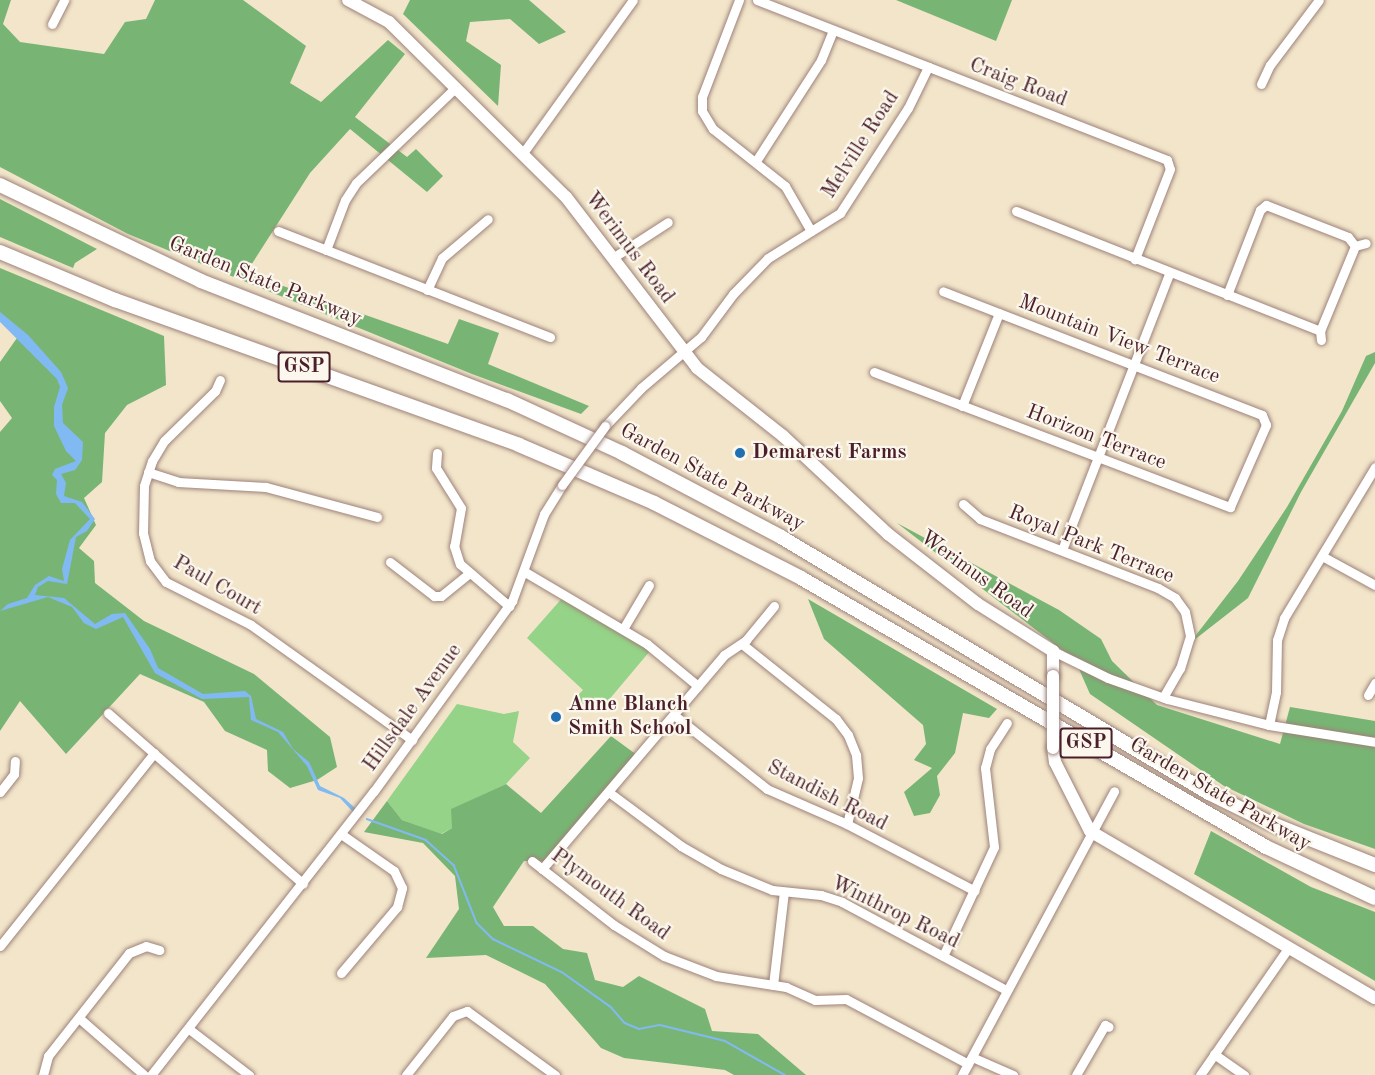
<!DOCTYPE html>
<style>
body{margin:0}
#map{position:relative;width:1375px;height:1075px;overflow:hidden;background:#f2e5ca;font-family:"Old Standard TT",serif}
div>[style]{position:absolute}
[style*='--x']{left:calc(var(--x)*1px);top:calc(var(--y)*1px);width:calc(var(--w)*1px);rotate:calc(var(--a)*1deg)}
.green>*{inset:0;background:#95d388}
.forest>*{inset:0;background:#78b574}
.water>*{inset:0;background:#81baf2}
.stream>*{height:1.5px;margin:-0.75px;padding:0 0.75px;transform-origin:0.75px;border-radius:0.75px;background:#81baf2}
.roads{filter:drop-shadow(0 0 2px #9e827a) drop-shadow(0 0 2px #9e827a)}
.minor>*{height:9px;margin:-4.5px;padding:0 4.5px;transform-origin:4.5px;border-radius:4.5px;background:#fff}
.major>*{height:12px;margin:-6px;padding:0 6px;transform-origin:6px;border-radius:6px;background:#fff}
.highway>*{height:14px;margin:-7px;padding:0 7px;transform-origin:7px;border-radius:7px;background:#fff}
.bridges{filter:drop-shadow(0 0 2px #9e827a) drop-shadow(0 0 2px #9e827a)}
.minor-bridge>*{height:9px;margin:-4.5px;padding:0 4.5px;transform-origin:4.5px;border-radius:4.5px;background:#fff}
.major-bridge>*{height:12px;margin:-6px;padding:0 6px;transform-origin:6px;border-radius:6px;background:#fff}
.dots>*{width:16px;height:16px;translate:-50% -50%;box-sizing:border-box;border:3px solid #fbf7ec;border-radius:50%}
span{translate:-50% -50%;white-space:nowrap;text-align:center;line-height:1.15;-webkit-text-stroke:4.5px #fbf7ec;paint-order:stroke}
.shield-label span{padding:2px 4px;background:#fbf7ec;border:2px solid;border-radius:4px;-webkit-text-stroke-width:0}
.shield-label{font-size:20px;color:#4a1f2b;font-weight:700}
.street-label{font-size:21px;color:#4a1f2b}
.poi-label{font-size:21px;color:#4a1f2b;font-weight:700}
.left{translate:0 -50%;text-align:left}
</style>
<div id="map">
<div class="green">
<i style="clip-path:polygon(564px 596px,650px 651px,602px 708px,595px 702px,589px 709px,576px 697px,583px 690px,527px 638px)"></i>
<i style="clip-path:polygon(457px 704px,504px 714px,519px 711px,513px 742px,530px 758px,506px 784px,452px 809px,452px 828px,441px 834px,402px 820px,387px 801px)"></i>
</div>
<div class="forest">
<i style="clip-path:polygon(0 0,11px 0,3px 24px,20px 42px,104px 54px,125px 22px,146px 19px,155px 0,243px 0,306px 46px,290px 83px,321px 102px,388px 40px,405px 54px,355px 117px,407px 157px,416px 149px,443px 176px,427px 192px,350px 129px,310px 173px,246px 273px,448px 344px,459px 319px,499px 333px,488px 364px,589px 406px,581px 414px,472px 374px,128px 234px,0 167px)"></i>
<i style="clip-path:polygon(410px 0,529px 0,566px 32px,539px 44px,510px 19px,470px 22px,466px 41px,501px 65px,498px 106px,403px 14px)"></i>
<i style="clip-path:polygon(896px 0,1012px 0,996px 41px)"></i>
<i style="clip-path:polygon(0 199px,97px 249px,75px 263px,73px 268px,0 237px)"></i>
<i style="clip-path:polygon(0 268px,164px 336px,166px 385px,127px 405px,105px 433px,102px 482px,84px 498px,96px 525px,79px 548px,94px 561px,95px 583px,144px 621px,254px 674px,330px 737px,337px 767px,317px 780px,290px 788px,268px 771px,267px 750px,225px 731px,204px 702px,140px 674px,66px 754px,20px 701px,0 731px,0 432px,12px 418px,0 401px,0 362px,17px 338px,0 319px)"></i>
<i style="clip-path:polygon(1375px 352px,1375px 363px,1301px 492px,1248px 598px,1189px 644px,1238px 581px,1287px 507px,1342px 411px,1366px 356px)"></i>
<i style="clip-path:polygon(897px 523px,1059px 610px,1101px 639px,1112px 661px,1157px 705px,1280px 744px,1290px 707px,1375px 721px,1375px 849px,1304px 824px,1224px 786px,1090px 694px,1075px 660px)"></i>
<i style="clip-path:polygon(808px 599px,997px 709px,989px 718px,963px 713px,955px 753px,937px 776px,940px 795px,930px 813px,914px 816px,904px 792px,932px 768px,914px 760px,926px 744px,923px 725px,824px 639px)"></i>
<i style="clip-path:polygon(611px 736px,641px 758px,553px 861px,524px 861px,493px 907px,504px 926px,533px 926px,563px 949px,587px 953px,595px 980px,623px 987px,639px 976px,705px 1009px,712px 1031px,758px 1034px,806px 1075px,734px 1075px,725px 1070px,624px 1058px,601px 1048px,545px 984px,486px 955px,426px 958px,459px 909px,455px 876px,423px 843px,364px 832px,387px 801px,402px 820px,442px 834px,452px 828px,451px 809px,506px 784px,541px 813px)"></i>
<i style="clip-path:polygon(1211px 831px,1311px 887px,1375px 912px,1375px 981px,1194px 874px)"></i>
</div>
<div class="water">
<i style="clip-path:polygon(0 312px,28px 335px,61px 372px,68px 388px,62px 405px,63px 423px,83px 442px,82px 460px,75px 470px,61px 474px,66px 483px,64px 496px,82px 502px,95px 519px,87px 531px,76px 537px,67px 584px,48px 581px,38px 587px,35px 595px,64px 598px,95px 624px,112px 614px,125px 613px,150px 649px,158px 668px,203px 694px,245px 691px,251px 696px,256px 719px,283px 732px,293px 749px,309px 762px,320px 786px,344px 798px,356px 809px,353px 812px,340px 798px,318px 790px,307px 766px,278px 732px,251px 720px,249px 697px,202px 699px,155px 673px,123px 617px,96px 629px,84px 623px,72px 607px,48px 597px,0 611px,8px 604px,27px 598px,35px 585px,49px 576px,64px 581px,62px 569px,70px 540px,90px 519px,75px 503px,61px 503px,56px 494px,57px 480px,52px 475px,55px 469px,76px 461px,66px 451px,54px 426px,54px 407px,60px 387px,57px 379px,0 322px)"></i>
</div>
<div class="stream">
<i style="--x:367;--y:819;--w:63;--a:19.6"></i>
<i style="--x:426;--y:840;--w:38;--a:42"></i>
<i style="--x:454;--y:865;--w:62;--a:68.4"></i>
<i style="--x:477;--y:923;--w:23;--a:45"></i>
<i style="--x:493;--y:939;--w:76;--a:25.6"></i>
<i style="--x:562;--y:972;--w:60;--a:35.5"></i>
<i style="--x:611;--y:1007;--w:21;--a:49"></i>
<i style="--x:625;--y:1023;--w:15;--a:23"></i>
<i style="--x:639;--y:1029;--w:21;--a:-11"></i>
<i style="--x:660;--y:1025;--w:67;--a:13.8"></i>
<i style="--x:725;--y:1041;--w:69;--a:29.5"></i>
</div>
<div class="roads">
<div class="minor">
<i style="--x:739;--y:0;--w:104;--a:110.9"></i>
<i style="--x:702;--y:97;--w:14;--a:90"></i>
<i style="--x:702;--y:111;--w:21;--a:59"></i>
<i style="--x:713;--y:129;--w:92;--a:38.4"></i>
<i style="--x:785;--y:186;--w:52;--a:60"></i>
<i style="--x:757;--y:0;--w:440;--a:21.3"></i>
<i style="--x:1167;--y:160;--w:9;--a:72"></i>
<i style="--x:1170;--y:169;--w:97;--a:111.3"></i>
<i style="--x:52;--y:24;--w:27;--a:-63"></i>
<i style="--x:1261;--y:84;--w:21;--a:-65"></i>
<i style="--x:1270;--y:65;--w:81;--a:-53"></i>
<i style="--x:523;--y:153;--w:188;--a:-54.3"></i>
<i style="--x:756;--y:161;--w:120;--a:-57.2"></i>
<i style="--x:821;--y:60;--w:31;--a:-68"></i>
<i style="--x:1016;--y:211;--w:327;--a:21.5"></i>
<i style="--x:278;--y:231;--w:292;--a:21.3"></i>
<i style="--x:326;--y:250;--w:53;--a:-69.2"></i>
<i style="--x:345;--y:200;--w:20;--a:-57"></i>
<i style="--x:356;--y:183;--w:139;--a:-43.8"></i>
<i style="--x:614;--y:257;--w:64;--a:-32.9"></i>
<i style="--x:427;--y:290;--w:35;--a:-65"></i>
<i style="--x:442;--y:258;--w:60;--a:-40.3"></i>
<i style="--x:1227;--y:295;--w:91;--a:-68.8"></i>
<i style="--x:1260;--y:210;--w:8;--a:-40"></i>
<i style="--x:1266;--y:205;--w:88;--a:21.3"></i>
<i style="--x:1348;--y:237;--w:11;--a:52"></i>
<i style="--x:1321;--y:340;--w:9;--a:-96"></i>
<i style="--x:1320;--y:331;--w:92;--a:-67.6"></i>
<i style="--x:1355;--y:246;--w:11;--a:-15"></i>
<i style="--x:874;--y:372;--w:381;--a:20.8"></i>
<i style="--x:1230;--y:507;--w:90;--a:-66.3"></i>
<i style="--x:1266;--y:425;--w:11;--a:-112"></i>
<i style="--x:1262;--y:415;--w:342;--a:-158.8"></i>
<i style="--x:220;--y:380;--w:12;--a:114"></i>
<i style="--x:215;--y:391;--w:71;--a:135.6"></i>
<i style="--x:164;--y:441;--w:23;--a:121"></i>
<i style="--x:152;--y:461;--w:26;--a:108"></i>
<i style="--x:144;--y:486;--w:47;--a:91.2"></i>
<i style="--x:143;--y:533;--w:29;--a:76"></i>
<i style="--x:150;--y:561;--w:26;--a:53"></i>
<i style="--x:166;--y:582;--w:95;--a:26.8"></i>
<i style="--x:251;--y:625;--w:198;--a:35.5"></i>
<i style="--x:962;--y:406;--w:100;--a:-68.3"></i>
<i style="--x:605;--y:426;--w:52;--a:-46.5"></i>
<i style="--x:641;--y:388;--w:79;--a:-40.4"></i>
<i style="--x:701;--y:337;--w:54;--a:-53.3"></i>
<i style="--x:733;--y:294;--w:50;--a:-45.8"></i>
<i style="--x:768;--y:258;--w:85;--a:-32"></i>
<i style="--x:840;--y:213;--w:125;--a:-57.1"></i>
<i style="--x:908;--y:108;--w:46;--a:-64"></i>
<i style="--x:437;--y:453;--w:15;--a:94"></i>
<i style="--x:436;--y:468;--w:47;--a:58"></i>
<i style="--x:461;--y:508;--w:39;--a:100"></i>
<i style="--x:454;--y:546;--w:19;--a:72"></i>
<i style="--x:460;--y:564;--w:65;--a:40.6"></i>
<i style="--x:148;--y:472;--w:32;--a:18"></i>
<i style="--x:178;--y:482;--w:88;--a:3.3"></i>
<i style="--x:266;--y:487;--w:115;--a:15.1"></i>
<i style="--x:963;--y:504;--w:23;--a:41"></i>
<i style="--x:980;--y:519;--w:191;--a:21.2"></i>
<i style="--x:1158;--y:588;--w:20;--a:30"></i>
<i style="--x:1175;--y:598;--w:17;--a:54"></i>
<i style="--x:1185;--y:612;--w:25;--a:78"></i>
<i style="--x:1190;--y:636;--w:34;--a:107"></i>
<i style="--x:1180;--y:668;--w:34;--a:120"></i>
<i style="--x:1062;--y:550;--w:298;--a:-68.8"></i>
<i style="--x:1322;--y:556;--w:60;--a:28.7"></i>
<i style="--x:390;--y:562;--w:56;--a:37.7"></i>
<i style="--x:434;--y:596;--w:7;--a:0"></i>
<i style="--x:441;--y:596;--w:35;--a:-39"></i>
<i style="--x:525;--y:572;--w:142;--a:30.5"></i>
<i style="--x:647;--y:644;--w:66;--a:39.5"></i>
<i style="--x:623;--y:629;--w:51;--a:-59.4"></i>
<i style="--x:742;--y:644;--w:120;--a:38.6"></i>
<i style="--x:836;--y:719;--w:20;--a:53"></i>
<i style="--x:848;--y:735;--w:22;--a:68"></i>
<i style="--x:856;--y:755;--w:23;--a:85"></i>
<i style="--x:858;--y:778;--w:47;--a:103.4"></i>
<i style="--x:1053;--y:651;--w:61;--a:26.1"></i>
<i style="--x:1108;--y:678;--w:63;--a:19.6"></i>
<i style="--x:1167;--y:699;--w:105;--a:14.3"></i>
<i style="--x:1269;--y:725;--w:107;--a:9.1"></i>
<i style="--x:1368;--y:695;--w:14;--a:-60"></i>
<i style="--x:108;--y:713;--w:259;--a:41.2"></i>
<i style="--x:674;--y:715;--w:119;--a:38.5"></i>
<i style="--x:767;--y:789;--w:87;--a:23.6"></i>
<i style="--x:847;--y:824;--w:144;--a:27.6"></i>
<i style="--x:1269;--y:725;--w:34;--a:-78"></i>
<i style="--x:1276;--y:692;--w:52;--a:-88.9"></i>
<i style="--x:1277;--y:640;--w:23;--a:-72"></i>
<i style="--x:1284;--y:618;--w:176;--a:-58.9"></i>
<i style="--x:0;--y:792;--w:23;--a:-52"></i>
<i style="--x:14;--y:774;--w:13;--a:-86"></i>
<i style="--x:610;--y:793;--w:89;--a:36.7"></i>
<i style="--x:681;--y:846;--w:46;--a:29.9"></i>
<i style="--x:721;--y:869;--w:55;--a:22.4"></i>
<i style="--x:772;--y:890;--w:49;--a:5.8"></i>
<i style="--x:821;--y:895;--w:22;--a:18"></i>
<i style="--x:842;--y:902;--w:186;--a:28.2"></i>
<i style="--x:532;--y:861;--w:104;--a:38"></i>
<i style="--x:614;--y:925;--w:59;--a:31.8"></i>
<i style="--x:664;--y:956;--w:56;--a:21"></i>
<i style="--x:716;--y:976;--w:71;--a:8.9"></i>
<i style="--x:786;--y:987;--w:32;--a:24"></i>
<i style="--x:815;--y:1000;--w:31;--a:-2"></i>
<i style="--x:846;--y:999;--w:138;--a:28"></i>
<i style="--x:542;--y:869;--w:281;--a:-49.6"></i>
<i style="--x:724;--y:655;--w:27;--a:-34"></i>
<i style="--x:746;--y:640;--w:44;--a:-50.5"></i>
<i style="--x:0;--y:946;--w:247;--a:-51.4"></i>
<i style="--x:943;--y:956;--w:120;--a:-64.9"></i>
<i style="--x:994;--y:847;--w:80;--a:-96.5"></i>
<i style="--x:985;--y:768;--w:20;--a:-75"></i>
<i style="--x:990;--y:749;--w:31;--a:-57"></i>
<i style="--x:341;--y:973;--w:87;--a:-49.7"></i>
<i style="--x:397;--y:907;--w:20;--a:-75"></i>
<i style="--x:402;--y:888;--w:19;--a:-115"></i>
<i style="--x:394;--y:871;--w:65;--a:-145.1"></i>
<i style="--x:773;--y:985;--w:94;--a:-83.3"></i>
<i style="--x:79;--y:1018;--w:86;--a:41.2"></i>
<i style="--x:189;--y:1029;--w:76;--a:37.5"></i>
<i style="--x:1214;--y:1054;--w:37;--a:35"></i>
<i style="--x:972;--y:1057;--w:45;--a:23.7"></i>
<i style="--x:43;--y:1075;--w:20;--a:-75"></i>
<i style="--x:48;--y:1056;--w:131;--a:-51.8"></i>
<i style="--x:129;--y:953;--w:18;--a:-22"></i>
<i style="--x:146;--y:946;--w:14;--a:17"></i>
<i style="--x:151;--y:1075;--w:361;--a:-51.9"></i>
<i style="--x:374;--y:791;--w:235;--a:-54"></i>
<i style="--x:512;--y:601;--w:93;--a:-69.8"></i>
<i style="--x:544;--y:514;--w:34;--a:-58"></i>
<i style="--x:406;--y:1075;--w:75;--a:-51.5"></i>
<i style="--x:453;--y:1016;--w:15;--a:-20"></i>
<i style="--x:467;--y:1011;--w:109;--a:36"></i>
<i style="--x:962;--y:1075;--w:322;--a:-61.8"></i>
<i style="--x:1076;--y:1075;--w:58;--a:-59.9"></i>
<i style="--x:1105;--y:1025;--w:4;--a:27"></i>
<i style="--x:1200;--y:1075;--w:156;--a:-55.2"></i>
</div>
<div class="major">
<i style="--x:348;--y:0;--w:47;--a:28.2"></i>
<i style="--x:389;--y:22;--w:249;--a:44.7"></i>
<i style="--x:566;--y:197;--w:215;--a:52.5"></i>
<i style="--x:697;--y:368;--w:110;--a:38.3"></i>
<i style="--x:783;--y:436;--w:144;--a:43"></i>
<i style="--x:888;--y:534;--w:114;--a:37.9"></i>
<i style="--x:978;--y:604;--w:89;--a:32.1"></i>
<i style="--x:1053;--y:651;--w:25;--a:90"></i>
<i style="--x:1053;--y:748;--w:14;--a:82"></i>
<i style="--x:1055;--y:762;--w:77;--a:63.1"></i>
<i style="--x:1090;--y:831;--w:330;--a:30.4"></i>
</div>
<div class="highway">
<i style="--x:0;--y:185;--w:223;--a:25.5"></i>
<i style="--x:201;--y:281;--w:328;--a:21.3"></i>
<i style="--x:507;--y:400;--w:127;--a:24.7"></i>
<i style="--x:622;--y:453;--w:180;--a:27.8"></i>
<i style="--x:781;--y:537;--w:499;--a:30.9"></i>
<i style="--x:1209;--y:793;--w:68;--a:26.2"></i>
<i style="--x:1270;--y:823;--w:113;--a:21.8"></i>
<i style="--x:0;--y:252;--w:125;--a:22.7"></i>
<i style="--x:115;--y:300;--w:429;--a:19.7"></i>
<i style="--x:519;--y:445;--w:147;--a:23.2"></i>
<i style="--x:654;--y:503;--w:165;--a:27"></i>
<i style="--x:801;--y:578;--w:537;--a:30.05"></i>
<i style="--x:1266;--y:847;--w:120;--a:25.1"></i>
</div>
</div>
<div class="bridges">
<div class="minor-bridge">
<i style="--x:562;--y:485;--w:73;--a:-53.9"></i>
</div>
<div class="major-bridge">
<i style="--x:1053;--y:676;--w:72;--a:90"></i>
</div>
</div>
<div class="dots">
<i style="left:740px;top:453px;background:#1f6fb2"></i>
<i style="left:556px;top:717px;background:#1f6fb2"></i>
</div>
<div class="shield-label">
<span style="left:304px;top:367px">GSP</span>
<span style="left:1086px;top:743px">GSP</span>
</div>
<div class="street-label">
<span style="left:1018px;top:83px;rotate:21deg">Craig Road</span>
<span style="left:861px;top:145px;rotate:-57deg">Melville Road</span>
<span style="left:629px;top:248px;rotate:53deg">Werimus Road</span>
<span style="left:265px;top:282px;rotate:22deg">Garden State Parkway</span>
<span style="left:1119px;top:340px;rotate:21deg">Mountain View Terrace</span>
<span style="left:1096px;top:438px;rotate:21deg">Horizon Terrace</span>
<span style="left:712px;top:478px;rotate:28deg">Garden State Parkway</span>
<span style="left:1091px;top:545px;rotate:22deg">Royal Park Terrace</span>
<span style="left:976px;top:575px;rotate:36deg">Werimus Road</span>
<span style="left:217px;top:586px;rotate:30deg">Paul Court</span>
<span style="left:413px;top:708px;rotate:-54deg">Hillsdale Avenue</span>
<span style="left:1220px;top:795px;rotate:30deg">Garden State Parkway</span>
<span style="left:827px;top:796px;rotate:27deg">Standish Road</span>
<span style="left:610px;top:895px;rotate:36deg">Plymouth Road</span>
<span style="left:895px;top:913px;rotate:26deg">Winthrop Road</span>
</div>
<div class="poi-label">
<span class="left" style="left:752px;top:453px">Demarest Farms</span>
<span class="left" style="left:568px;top:717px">Anne Blanch<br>Smith School</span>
</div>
</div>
